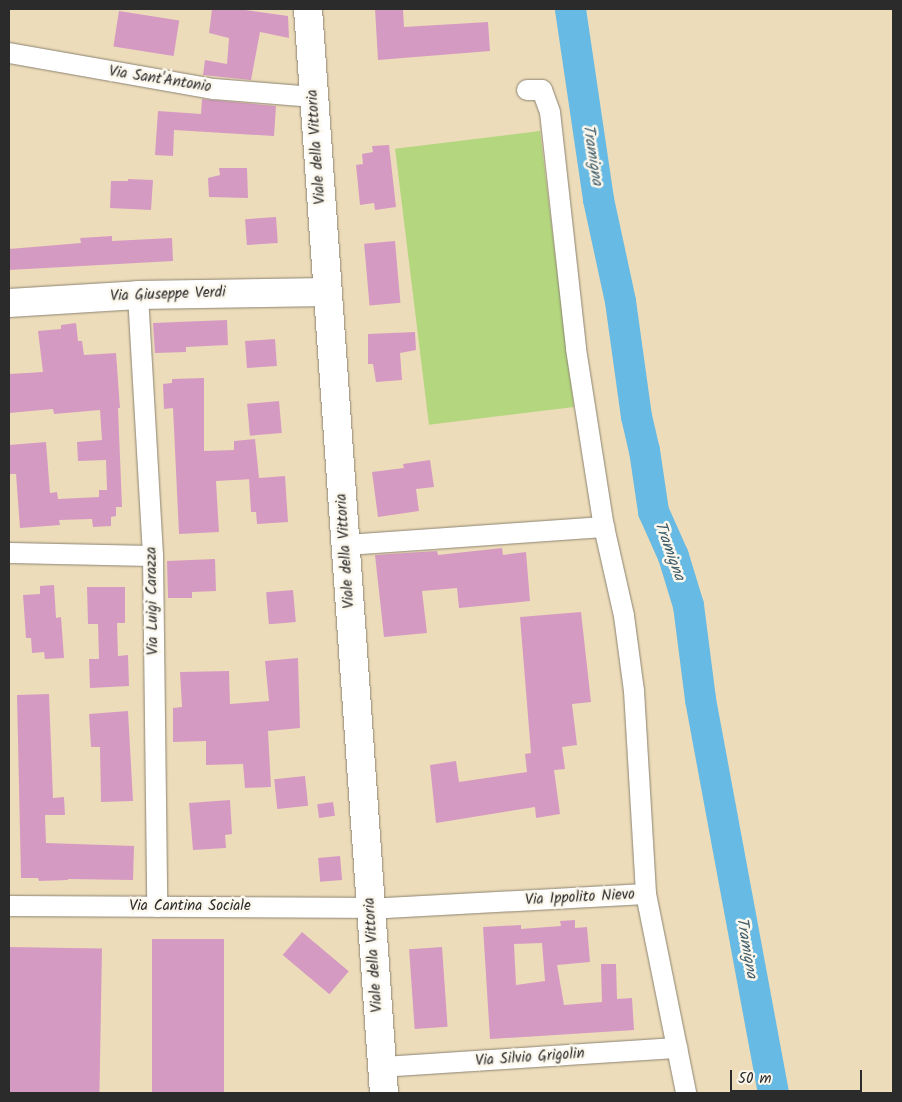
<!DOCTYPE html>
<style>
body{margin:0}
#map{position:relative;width:902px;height:1102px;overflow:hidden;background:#eddcba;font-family:Kalam,sans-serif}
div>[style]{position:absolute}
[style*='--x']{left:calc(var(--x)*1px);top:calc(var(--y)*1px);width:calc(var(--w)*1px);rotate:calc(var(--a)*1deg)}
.green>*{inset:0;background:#b3d67f;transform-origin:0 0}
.river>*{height:31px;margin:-15.5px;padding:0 15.5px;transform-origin:15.5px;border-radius:15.5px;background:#67bae3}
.building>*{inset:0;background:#d59ac2;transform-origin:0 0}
.roads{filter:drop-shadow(0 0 1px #8c8472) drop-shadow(0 0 1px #8c8472)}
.street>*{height:20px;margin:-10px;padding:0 10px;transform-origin:10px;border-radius:10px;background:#fff}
.secondary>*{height:28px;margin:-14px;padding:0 14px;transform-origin:14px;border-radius:14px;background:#fff}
span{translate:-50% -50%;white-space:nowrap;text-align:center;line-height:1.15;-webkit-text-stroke:5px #fbf7ec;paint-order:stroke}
.street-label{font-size:15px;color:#2b2b2b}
.water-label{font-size:16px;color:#405d6b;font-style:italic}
.frame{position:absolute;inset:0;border:10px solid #2b2b2b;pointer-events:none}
.scale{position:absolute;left:730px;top:1070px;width:132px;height:22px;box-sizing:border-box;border:2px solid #2b2b2b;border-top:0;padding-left:6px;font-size:15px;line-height:18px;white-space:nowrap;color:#2b2b2b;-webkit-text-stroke:4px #fbf7ec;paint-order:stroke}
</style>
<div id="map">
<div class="green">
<i style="left:540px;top:131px;width:278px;height:146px;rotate:83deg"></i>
</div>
<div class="river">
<i style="--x:570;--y:9;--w:192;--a:81.6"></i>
<i style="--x:598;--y:199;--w:104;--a:77.8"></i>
<i style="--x:620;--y:301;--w:116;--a:82.1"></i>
<i style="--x:636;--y:416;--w:35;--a:77"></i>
<i style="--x:644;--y:450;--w:62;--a:81.6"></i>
<i style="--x:653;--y:511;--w:49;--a:66"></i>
<i style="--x:673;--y:556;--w:51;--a:73"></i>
<i style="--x:688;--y:605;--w:95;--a:82.7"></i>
<i style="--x:700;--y:699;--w:401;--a:79.5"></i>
</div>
<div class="building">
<i style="clip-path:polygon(212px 9px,238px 9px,288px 16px,289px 38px,260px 32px,251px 80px,203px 75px,205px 60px,227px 64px,229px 38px,209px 33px)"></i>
<i style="clip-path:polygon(375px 9px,403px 9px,404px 27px,488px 22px,490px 51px,378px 60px)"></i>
<i style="left:119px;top:11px;width:61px;height:36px;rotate:9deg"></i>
<i style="clip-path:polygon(202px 99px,276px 106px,274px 136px,174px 130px,173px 156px,155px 155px,158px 111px,201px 114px)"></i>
<i style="clip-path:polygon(389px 145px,396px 207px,375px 210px,374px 203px,360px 205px,356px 165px,363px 164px,362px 154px,373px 152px,372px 146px)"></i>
<i style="clip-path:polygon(219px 168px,247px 168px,248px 198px,209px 197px,208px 178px,220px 175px)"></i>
<i style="clip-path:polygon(128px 179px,153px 180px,151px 210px,110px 208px,111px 181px,128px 181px)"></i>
<i style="left:276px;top:217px;width:26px;height:31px;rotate:86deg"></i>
<i style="clip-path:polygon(112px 236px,112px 241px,172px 238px,173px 261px,9px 270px,9px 249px,81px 243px,80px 238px)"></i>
<i style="left:395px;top:241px;width:62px;height:31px;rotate:85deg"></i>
<i style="clip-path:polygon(227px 320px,228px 345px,186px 347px,186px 352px,155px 353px,153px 323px)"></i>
<i style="clip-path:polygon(76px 323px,78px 341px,82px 341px,84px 355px,116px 353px,120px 408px,118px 408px,122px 507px,116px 507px,116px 516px,111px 517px,111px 526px,93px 527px,92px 519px,59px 520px,60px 525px,20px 528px,16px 474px,10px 474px,9px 445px,46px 442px,50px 493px,57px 492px,58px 499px,99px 497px,99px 490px,107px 490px,106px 460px,78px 461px,77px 442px,102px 440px,100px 410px,54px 414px,53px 409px,9px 413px,9px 374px,43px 372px,38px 331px,61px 329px,61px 325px)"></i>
<i style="clip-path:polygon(415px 332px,416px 350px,400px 353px,402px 380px,376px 382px,373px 364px,368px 364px,368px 334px)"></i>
<i style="left:275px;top:339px;width:27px;height:30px;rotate:86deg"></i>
<i style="clip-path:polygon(204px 378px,204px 451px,234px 450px,234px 441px,255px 439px,259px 478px,285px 476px,288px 522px,257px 524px,256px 512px,251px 512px,249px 479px,253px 479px,216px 481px,219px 532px,179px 534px,173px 408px,164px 409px,163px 384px,172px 383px,172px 379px)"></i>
<i style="left:279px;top:401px;width:32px;height:32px;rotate:85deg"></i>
<i style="clip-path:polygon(430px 460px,434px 487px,416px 489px,419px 511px,378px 517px,372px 472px,404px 468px,403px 464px)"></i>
<i style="clip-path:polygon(502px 548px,503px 555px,526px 552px,530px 601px,459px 608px,457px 588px,422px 591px,427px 633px,384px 637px,375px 555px,437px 551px,438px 555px)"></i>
<i style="clip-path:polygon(215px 559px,216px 591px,192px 592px,192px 598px,168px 598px,167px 561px)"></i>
<i style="clip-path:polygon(54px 585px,56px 618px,61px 617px,64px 658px,45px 659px,44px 652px,32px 653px,31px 638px,26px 638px,23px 595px,40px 594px,40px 586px)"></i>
<i style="clip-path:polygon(87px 587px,125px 587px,125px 623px,117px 623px,118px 656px,128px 655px,129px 686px,90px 688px,89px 659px,99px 659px,98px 624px,88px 624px)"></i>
<i style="left:293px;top:590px;width:32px;height:27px;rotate:85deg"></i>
<i style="clip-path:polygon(581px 612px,591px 702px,572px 704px,577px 745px,562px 747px,565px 769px,554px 770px,560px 814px,536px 818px,535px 807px,436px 823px,430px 765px,456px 761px,459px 782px,527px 772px,525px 754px,531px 753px,520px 617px)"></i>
<i style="clip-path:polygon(298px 658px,300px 728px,268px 731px,271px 787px,245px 788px,243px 764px,206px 765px,206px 741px,173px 742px,173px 708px,182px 707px,180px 672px,229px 671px,230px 704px,269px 701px,265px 661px)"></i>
<i style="clip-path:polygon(49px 694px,53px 798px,64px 797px,65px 815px,45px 815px,46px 843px,134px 846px,133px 880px,68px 879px,68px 880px,39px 881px,38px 878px,21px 878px,17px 695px)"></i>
<i style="clip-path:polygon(128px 711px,133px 801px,101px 802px,100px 747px,91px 747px,89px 714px)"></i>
<i style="left:305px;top:776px;width:30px;height:31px;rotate:84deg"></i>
<i style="clip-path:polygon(230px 800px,232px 834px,225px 835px,226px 848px,193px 850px,189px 803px)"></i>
<i style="left:333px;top:802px;width:14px;height:16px;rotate:82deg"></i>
<i style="left:340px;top:856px;width:24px;height:22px;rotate:85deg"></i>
<i style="clip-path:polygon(evenodd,575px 920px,575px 928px,587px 927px,590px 962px,557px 965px,564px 1005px,602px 1002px,601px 964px,616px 964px,617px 999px,632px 998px,634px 1030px,490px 1039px,483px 927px,521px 925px,521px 929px,561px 926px,560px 921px,575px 920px,542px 943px,545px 981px,516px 985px,514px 944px,542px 943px)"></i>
<i style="left:302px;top:932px;width:61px;height:30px;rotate:40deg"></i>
<i style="left:152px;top:939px;width:72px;height:154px"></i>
<i style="left:9px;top:947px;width:93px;height:146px;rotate:1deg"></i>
<i style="left:442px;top:947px;width:80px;height:33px;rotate:86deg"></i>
</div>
<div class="roads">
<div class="street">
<i style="--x:9;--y:53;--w:208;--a:10"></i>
<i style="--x:214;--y:89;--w:100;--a:4.6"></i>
<i style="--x:527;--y:90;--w:15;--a:0"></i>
<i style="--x:542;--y:90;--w:23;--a:70"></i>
<i style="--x:550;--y:112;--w:238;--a:83.7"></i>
<i style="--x:576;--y:349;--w:180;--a:81.1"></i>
<i style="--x:604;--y:527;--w:91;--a:77.3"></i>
<i style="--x:624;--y:616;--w:76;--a:82.4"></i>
<i style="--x:634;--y:691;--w:203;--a:86.6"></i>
<i style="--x:646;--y:894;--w:203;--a:78.6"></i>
<i style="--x:138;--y:295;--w:261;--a:86.7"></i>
<i style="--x:153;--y:556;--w:351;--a:89.3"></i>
<i style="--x:346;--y:545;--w:259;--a:-4"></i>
<i style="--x:9;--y:553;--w:144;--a:1.2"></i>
<i style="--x:9;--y:906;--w:377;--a:0.3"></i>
<i style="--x:386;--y:908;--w:260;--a:-3.1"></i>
<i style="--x:382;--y:1067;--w:296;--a:-3.7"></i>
</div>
<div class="secondary">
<i style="--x:308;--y:9;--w:1087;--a:85.99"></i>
<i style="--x:9;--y:303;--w:129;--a:-3.5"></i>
<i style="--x:138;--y:295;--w:190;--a:-0.9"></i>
</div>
</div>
<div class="street-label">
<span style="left:160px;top:80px;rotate:9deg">Via Sant'Antonio</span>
<span style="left:317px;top:147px;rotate:-94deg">Viale della Vittoria</span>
<span style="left:168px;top:295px;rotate:-2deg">Via Giuseppe Verdi</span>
<span style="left:346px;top:551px;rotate:-94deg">Viale della Vittoria</span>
<span style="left:153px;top:601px;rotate:-91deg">Via Luigi Carazza</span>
<span style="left:580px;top:898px;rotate:-3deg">Via Ippolito Nievo</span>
<span style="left:190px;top:907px">Via Cantina Sociale</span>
<span style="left:374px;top:955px;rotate:-94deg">Viale della Vittoria</span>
<span style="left:530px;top:1058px;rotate:-4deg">Via Silvio Grigolin</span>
</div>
<div class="water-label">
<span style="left:592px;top:155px;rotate:81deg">Tramigna</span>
<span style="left:669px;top:551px;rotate:70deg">Tramigna</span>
<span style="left:746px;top:948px;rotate:80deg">Tramigna</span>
</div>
<div class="frame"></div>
<div class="scale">50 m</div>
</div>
